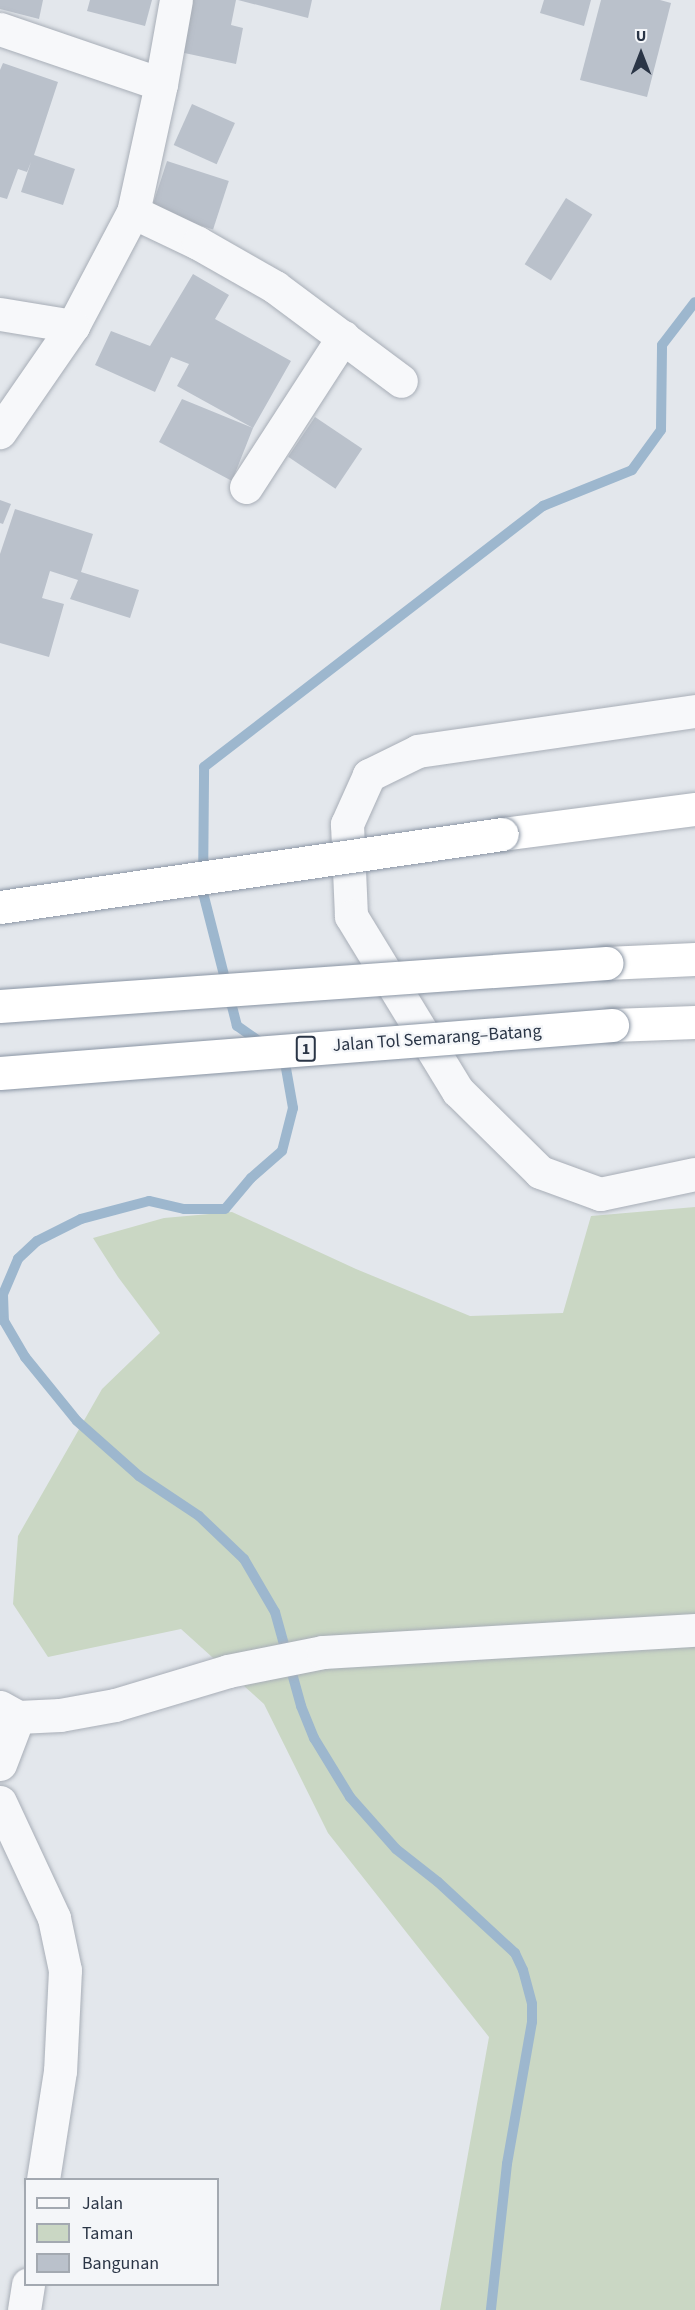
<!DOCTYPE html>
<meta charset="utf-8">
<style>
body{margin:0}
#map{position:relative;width:695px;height:2310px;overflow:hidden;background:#e3e7ec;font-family:"Source Sans 3",sans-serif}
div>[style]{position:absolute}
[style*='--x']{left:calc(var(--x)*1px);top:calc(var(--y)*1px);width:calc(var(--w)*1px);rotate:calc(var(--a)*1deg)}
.green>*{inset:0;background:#cad7c4}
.stream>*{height:10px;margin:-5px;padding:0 5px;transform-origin:5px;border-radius:5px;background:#9db7ce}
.building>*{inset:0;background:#bac1cb;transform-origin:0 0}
.roads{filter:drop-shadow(0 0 2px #a8aeb7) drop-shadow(0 0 2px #a8aeb7)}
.street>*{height:33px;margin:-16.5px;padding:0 16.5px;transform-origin:16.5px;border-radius:16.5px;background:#f7f8fa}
.highway>*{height:33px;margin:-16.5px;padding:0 16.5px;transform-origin:16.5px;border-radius:16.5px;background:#fff}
.bridges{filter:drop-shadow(0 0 2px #8a95a4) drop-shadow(0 0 2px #8a95a4)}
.highway-bridge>*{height:33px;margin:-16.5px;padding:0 16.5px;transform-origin:16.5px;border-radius:16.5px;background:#fff}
span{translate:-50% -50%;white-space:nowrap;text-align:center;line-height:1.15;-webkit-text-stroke:4.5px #f4f6f9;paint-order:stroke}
.shield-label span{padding:2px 4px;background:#f4f6f9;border:2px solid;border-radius:4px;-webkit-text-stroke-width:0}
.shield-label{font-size:16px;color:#2a3546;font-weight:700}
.street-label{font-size:18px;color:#2a3546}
.legend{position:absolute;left:24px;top:2178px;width:195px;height:108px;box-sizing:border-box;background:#f4f6f9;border:2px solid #a3a9b1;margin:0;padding:8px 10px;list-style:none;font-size:18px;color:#2a3546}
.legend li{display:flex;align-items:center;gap:12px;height:30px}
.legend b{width:30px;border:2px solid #a3a9b1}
.north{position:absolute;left:611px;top:24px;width:60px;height:60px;-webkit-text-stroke:4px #f4f6f9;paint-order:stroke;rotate:0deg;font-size:16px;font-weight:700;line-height:24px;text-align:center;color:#2a3546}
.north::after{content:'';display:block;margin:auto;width:21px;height:27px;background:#2a3546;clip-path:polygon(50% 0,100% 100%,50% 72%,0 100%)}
</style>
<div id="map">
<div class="green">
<i style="clip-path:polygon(695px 1207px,695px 2310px,440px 2310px,489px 2037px,328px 1833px,264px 1704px,181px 1629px,48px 1657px,13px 1604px,18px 1536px,102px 1389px,160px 1333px,118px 1277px,93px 1238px,164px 1218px,232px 1212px,356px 1269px,470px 1316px,563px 1313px,591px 1216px)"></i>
</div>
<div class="stream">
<i style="--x:263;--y:1044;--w:32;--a:-145"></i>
<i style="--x:237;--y:1026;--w:137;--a:-104.3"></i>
<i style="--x:203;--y:893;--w:126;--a:-89.5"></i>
<i style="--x:204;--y:767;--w:428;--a:-37.6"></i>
<i style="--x:543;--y:506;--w:96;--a:-22"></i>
<i style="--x:632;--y:470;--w:49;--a:-54.1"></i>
<i style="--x:661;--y:430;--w:85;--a:-89.3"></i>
<i style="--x:662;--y:345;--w:54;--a:-52.5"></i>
<i style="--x:281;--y:1056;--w:3;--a:18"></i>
<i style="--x:284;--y:1057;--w:52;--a:80"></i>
<i style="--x:293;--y:1108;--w:44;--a:104.3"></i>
<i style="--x:282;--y:1151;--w:41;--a:138.9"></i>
<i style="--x:251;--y:1178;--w:40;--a:130"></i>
<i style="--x:225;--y:1209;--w:41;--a:180"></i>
<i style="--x:184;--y:1209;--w:36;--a:-167"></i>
<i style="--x:149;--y:1201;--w:70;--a:165.2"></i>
<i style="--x:81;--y:1219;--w:49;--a:153.4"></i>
<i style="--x:37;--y:1241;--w:26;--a:137"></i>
<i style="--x:18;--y:1259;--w:39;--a:113"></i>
<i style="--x:3;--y:1295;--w:26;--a:88"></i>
<i style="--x:4;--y:1321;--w:42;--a:59.7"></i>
<i style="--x:25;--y:1357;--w:82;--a:50.9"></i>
<i style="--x:77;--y:1421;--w:83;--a:41.6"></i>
<i style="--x:139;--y:1476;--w:72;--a:33.7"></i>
<i style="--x:199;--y:1516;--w:62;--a:43.7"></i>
<i style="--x:244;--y:1559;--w:61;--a:59.7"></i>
<i style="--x:275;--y:1612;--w:98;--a:74.5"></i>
<i style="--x:301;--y:1706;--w:35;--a:68"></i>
<i style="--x:314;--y:1738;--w:69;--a:58.6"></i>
<i style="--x:350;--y:1797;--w:69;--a:48.5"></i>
<i style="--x:396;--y:1849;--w:53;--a:38.2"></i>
<i style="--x:438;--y:1882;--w:105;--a:42.7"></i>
<i style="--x:515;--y:1953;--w:19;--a:65"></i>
<i style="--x:523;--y:1970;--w:35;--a:75"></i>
<i style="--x:532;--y:2004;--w:18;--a:90"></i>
<i style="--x:532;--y:2022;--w:144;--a:100"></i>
<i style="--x:507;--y:2164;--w:147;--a:96.3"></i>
</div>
<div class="building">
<i style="clip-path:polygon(0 0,43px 0,39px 19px,0 9px)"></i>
<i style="clip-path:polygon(90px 0,152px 0,145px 26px,87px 11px)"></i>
<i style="clip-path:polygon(186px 0,236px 0,231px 25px,243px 28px,236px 64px,175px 51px)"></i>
<i style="clip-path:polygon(238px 0,312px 0,308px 18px)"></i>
<i style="clip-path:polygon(544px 0,591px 0,584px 26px,540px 13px)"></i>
<i style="clip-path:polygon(601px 0,660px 0,671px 3px,647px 97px,580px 80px)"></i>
<i style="clip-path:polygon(3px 63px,58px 82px,34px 155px,75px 169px,63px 205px,21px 192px,31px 162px,27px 172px,18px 169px,7px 199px,0 197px,0 70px)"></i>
<i style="left:192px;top:104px;width:47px;height:45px;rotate:24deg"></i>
<i style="left:167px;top:161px;width:65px;height:51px;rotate:18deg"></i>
<i style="left:566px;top:198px;width:31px;height:78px;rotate:32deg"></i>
<i style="clip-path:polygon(193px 274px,229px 295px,215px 319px,291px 361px,253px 428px,232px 481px,159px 442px,182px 399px,253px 428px,177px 386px,189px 364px,171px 357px,155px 392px,95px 365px,111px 331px,150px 346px)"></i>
<i style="left:315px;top:417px;width:57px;height:48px;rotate:34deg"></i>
<i style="clip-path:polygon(0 500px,11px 504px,3px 524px,0 523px)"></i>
<i style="clip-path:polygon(15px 509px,93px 534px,81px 572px,139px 590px,130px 618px,70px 599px,78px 580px,50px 571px,42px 598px,64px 604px,49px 657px,0 643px,0 554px)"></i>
</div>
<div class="roads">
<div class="street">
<i style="--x:0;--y:29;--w:170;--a:18.9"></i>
<i style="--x:161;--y:84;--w:131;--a:102.3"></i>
<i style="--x:133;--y:212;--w:129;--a:117.8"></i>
<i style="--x:73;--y:326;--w:129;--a:124.6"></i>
<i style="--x:161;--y:84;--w:85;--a:-79.9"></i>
<i style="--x:133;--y:212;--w:72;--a:25.5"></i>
<i style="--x:198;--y:243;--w:89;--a:29.7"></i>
<i style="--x:275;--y:287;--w:157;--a:36.7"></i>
<i style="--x:0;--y:314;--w:74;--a:9.3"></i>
<i style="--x:246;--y:487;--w:179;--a:-57.1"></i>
<i style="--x:695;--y:711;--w:280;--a:171.8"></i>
<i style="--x:418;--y:751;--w:55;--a:153.9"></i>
<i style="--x:369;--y:775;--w:54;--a:114.2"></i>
<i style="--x:347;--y:824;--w:92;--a:87.5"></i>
<i style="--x:351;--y:916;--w:205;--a:58.6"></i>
<i style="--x:458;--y:1091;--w:115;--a:44.6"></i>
<i style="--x:540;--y:1172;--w:64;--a:20.1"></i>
<i style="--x:600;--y:1194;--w:97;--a:-11.9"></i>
<i style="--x:0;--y:1707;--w:21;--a:29"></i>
<i style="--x:18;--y:1717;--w:42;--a:-2.7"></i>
<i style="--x:60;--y:1715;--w:56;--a:-10.3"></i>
<i style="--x:115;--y:1705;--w:118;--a:-16.7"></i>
<i style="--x:228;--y:1671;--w:97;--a:-11.3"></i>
<i style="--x:323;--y:1652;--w:373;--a:-3.4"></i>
<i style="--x:0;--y:1764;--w:50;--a:-69"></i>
<i style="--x:0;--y:1802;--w:128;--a:65"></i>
<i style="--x:54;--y:1918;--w:53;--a:78.1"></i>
<i style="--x:65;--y:1970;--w:101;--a:92.8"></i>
<i style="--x:60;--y:2071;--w:110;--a:98.9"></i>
<i style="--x:24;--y:2310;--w:26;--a:-81"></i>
</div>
<div class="highway">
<i style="--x:502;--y:834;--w:195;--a:-7.4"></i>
<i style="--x:606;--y:963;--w:89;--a:-2.6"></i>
<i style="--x:612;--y:1025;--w:83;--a:-2.1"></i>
</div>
</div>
<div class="bridges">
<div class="highway-bridge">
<i style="--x:0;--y:907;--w:507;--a:-8.27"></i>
<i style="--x:0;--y:1006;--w:608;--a:-4.06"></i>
<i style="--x:0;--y:1073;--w:614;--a:-4.48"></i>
</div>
</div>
<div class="shield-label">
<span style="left:306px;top:1049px">1</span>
</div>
<div class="street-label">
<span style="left:437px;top:1039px;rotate:-4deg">Jalan Tol Semarang–Batang</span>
</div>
<ul class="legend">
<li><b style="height:8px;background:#f7f8fa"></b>Jalan</li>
<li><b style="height:16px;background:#cad7c4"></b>Taman</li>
<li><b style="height:16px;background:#bac1cb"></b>Bangunan</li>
</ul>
<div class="north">U</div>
</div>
